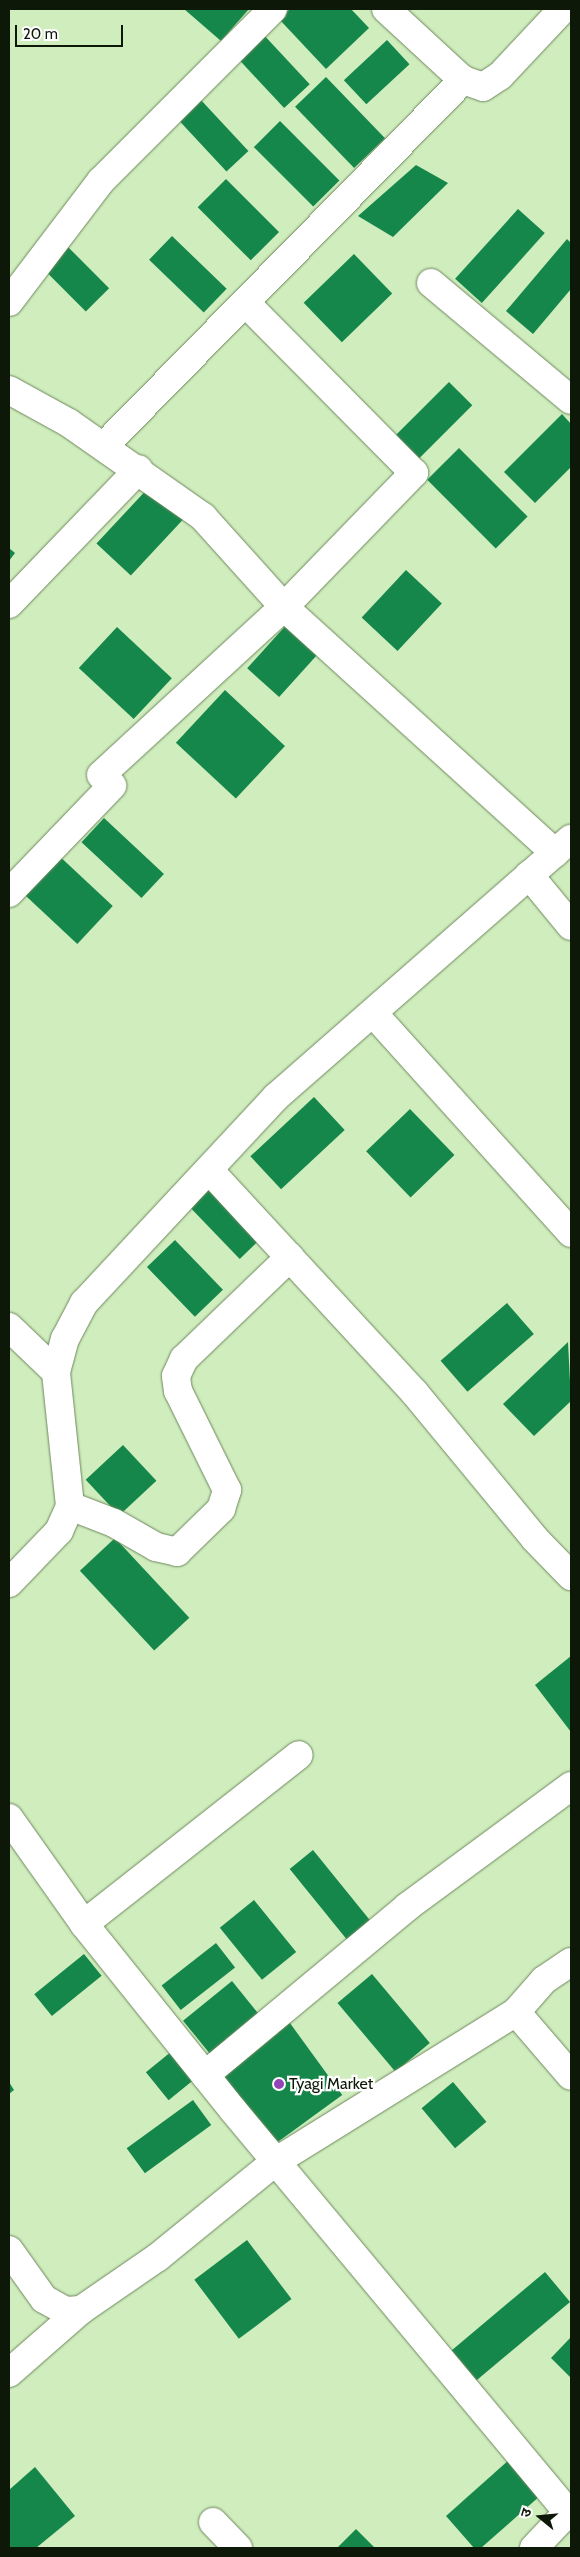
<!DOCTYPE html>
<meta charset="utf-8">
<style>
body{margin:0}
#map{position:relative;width:580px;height:2557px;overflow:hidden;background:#d0edbe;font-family:Cabin,"Noto Sans Devanagari",sans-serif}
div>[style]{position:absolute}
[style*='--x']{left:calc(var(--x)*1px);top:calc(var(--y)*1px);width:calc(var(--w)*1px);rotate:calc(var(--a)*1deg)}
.building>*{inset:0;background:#16874b;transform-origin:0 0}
.roads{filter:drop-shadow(0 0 1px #6e885d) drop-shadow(0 0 1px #6e885d)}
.minor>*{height:28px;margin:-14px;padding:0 14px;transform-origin:14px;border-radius:14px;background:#fff}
.dots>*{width:14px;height:14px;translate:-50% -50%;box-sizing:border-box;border:2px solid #fff;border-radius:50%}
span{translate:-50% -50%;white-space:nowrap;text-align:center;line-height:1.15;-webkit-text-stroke:4.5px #fff;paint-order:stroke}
.poi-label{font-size:16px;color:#0e1808}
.left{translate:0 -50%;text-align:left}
.frame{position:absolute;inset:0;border:10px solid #0e1808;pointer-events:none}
.north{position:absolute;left:515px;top:2492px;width:50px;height:50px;-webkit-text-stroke:4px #fff;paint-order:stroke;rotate:287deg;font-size:14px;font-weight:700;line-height:20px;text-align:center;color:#0e1808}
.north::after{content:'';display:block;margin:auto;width:18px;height:22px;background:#0e1808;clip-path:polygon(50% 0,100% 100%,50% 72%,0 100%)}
.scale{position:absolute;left:15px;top:25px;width:108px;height:22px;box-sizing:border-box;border:2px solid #0e1808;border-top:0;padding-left:6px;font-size:15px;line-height:18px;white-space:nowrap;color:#0e1808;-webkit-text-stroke:4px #fff;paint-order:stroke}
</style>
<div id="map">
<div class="building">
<i style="clip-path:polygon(184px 9px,249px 9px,221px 41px)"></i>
<i style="clip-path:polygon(290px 9px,351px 9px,369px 28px,326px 69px,279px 19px)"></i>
<i style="left:262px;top:33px;width:70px;height:35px;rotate:47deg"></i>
<i style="left:387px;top:40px;width:33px;height:59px;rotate:47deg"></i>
<i style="left:326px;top:77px;width:85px;height:43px;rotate:46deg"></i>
<i style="left:200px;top:99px;width:71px;height:30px;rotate:47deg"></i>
<i style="left:280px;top:121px;width:84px;height:37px;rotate:45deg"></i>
<i style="clip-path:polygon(416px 165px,448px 183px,393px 237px,358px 216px)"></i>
<i style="left:226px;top:179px;width:75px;height:40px;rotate:45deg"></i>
<i style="left:518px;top:209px;width:36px;height:94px;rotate:42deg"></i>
<i style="left:172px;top:236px;width:76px;height:33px;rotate:44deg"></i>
<i style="clip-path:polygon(567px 239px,571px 243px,571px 289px,533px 334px,506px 311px)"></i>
<i style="left:66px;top:245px;width:61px;height:33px;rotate:45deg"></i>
<i style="left:354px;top:254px;width:55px;height:70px;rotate:46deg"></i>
<i style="left:449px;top:382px;width:33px;height:75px;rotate:45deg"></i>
<i style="clip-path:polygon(562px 414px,571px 424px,571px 467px,535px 503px,504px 472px)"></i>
<i style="left:459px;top:448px;width:97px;height:45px;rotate:45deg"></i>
<i style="left:151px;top:485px;width:47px;height:80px;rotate:43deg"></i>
<i style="clip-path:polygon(9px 548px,15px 553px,9px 561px)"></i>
<i style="left:406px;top:570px;width:49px;height:65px;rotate:43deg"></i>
<i style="left:288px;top:623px;width:43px;height:61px;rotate:42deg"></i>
<i style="left:117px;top:627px;width:75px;height:56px;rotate:43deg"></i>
<i style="left:225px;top:690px;width:82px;height:72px;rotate:43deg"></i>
<i style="left:104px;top:818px;width:82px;height:33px;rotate:43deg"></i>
<i style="left:55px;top:852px;width:79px;height:52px;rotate:43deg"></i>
<i style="left:314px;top:1097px;width:45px;height:87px;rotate:47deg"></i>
<i style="left:410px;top:1109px;width:64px;height:61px;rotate:46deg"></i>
<i style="left:212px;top:1187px;width:71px;height:30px;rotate:46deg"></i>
<i style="left:175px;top:1240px;width:69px;height:39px;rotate:46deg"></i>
<i style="left:507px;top:1303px;width:41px;height:88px;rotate:49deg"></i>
<i style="clip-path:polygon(568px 1342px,571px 1401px,534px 1436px,503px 1404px)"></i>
<i style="left:123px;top:1445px;width:49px;height:51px;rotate:47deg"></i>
<i style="left:115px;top:1538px;width:109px;height:48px;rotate:47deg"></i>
<i style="clip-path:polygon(571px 1656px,571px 1732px,535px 1685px)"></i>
<i style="left:313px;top:1850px;width:95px;height:30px;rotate:51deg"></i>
<i style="left:254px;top:1900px;width:67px;height:44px;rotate:51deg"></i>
<i style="left:216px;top:1943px;width:31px;height:69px;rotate:52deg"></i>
<i style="left:84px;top:1954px;width:28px;height:64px;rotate:51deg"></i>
<i style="left:372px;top:1974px;width:90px;height:45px;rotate:50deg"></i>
<i style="left:232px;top:1981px;width:44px;height:63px;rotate:51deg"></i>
<i style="left:287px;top:2019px;width:94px;height:90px;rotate:54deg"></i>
<i style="left:177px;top:2047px;width:36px;height:40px;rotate:51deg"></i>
<i style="clip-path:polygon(9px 2082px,14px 2090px,9px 2094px)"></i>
<i style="left:453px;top:2082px;width:52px;height:41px;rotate:50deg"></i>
<i style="left:193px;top:2100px;width:31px;height:82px;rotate:54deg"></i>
<i style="left:247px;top:2240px;width:74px;height:66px;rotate:53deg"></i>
<i style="left:545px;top:2272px;width:39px;height:122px;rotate:50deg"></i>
<i style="clip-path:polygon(571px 2337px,571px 2378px,551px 2358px)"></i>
<i style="clip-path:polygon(510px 2459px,541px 2495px,481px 2548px,474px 2548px,446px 2516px)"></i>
<i style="clip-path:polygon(35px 2467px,75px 2516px,36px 2548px,9px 2548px,9px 2490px)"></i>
<i style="clip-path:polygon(356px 2529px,375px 2548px,337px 2548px)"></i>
</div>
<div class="roads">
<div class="minor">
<i style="--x:386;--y:9;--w:105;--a:42.7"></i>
<i style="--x:463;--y:80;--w:21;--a:19"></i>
<i style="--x:483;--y:87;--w:20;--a:-33"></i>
<i style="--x:500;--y:76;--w:92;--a:-46.8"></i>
<i style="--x:431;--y:283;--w:182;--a:39.9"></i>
<i style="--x:9;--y:302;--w:152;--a:-52.8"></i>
<i style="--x:101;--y:181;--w:243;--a:-45"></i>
<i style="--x:9;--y:390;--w:68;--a:28.8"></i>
<i style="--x:69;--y:423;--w:164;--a:35"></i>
<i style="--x:203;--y:517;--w:121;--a:48"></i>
<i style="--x:284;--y:607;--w:366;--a:42.2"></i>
<i style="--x:104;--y:446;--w:513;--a:-45.55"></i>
<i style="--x:9;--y:604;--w:187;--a:-46.1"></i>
<i style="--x:101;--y:775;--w:248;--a:-42.6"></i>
<i style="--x:284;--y:607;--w:187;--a:-45.9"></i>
<i style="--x:414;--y:473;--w:239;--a:-134.7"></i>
<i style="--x:529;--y:875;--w:66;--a:50.5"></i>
<i style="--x:9;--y:893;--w:149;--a:-46.1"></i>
<i style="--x:373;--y:1013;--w:296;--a:48"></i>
<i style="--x:210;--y:1171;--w:301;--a:47.3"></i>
<i style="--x:414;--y:1392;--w:190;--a:50.5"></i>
<i style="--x:535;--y:1539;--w:52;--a:45.8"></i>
<i style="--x:9;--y:1327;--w:65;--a:43.8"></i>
<i style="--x:70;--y:1506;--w:47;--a:21.1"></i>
<i style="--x:114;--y:1523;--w:48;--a:29.7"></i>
<i style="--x:156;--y:1547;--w:22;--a:13"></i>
<i style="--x:177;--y:1552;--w:62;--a:-44.3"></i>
<i style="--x:221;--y:1509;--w:20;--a:-72"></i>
<i style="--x:227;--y:1490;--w:110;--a:-116.3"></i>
<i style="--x:178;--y:1391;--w:15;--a:-98"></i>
<i style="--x:176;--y:1376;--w:19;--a:-65"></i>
<i style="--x:184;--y:1359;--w:147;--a:-43.9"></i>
<i style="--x:9;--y:1583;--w:72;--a:-46.1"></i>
<i style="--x:59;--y:1531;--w:27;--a:-66"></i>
<i style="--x:70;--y:1506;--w:135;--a:-96"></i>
<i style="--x:56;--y:1372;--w:34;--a:-75"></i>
<i style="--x:65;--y:1339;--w:41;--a:-62.2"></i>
<i style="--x:84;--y:1303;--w:282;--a:-47"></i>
<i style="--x:276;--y:1097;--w:392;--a:-41.2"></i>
<i style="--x:9;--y:1818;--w:130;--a:54.7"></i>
<i style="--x:84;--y:1924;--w:238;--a:51.3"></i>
<i style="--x:233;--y:2110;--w:528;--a:50.22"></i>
<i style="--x:84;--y:1924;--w:273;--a:-38.2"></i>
<i style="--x:516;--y:2012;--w:84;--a:49.3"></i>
<i style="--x:205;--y:2075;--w:263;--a:-39.7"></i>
<i style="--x:407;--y:1907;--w:204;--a:-36.4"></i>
<i style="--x:9;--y:2250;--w:60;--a:54.5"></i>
<i style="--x:44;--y:2299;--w:25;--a:29"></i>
<i style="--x:66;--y:2311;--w:15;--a:-4"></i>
<i style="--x:81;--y:2310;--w:93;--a:-34.5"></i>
<i style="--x:158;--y:2257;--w:151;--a:-39.1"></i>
<i style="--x:275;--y:2162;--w:284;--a:-31.9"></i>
<i style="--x:516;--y:2012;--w:43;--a:-48.8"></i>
<i style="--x:544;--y:1980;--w:32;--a:-34"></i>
<i style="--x:9;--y:2373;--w:96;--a:-41.2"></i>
<i style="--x:213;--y:2522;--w:36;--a:46"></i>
<i style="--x:534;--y:2548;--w:50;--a:-46.6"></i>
</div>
</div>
<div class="dots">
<i style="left:279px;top:2084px;background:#9245b6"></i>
</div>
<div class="poi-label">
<span class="left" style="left:289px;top:2084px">Tyagi Market</span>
</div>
<div class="frame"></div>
<div class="north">उ</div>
<div class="scale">20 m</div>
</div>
